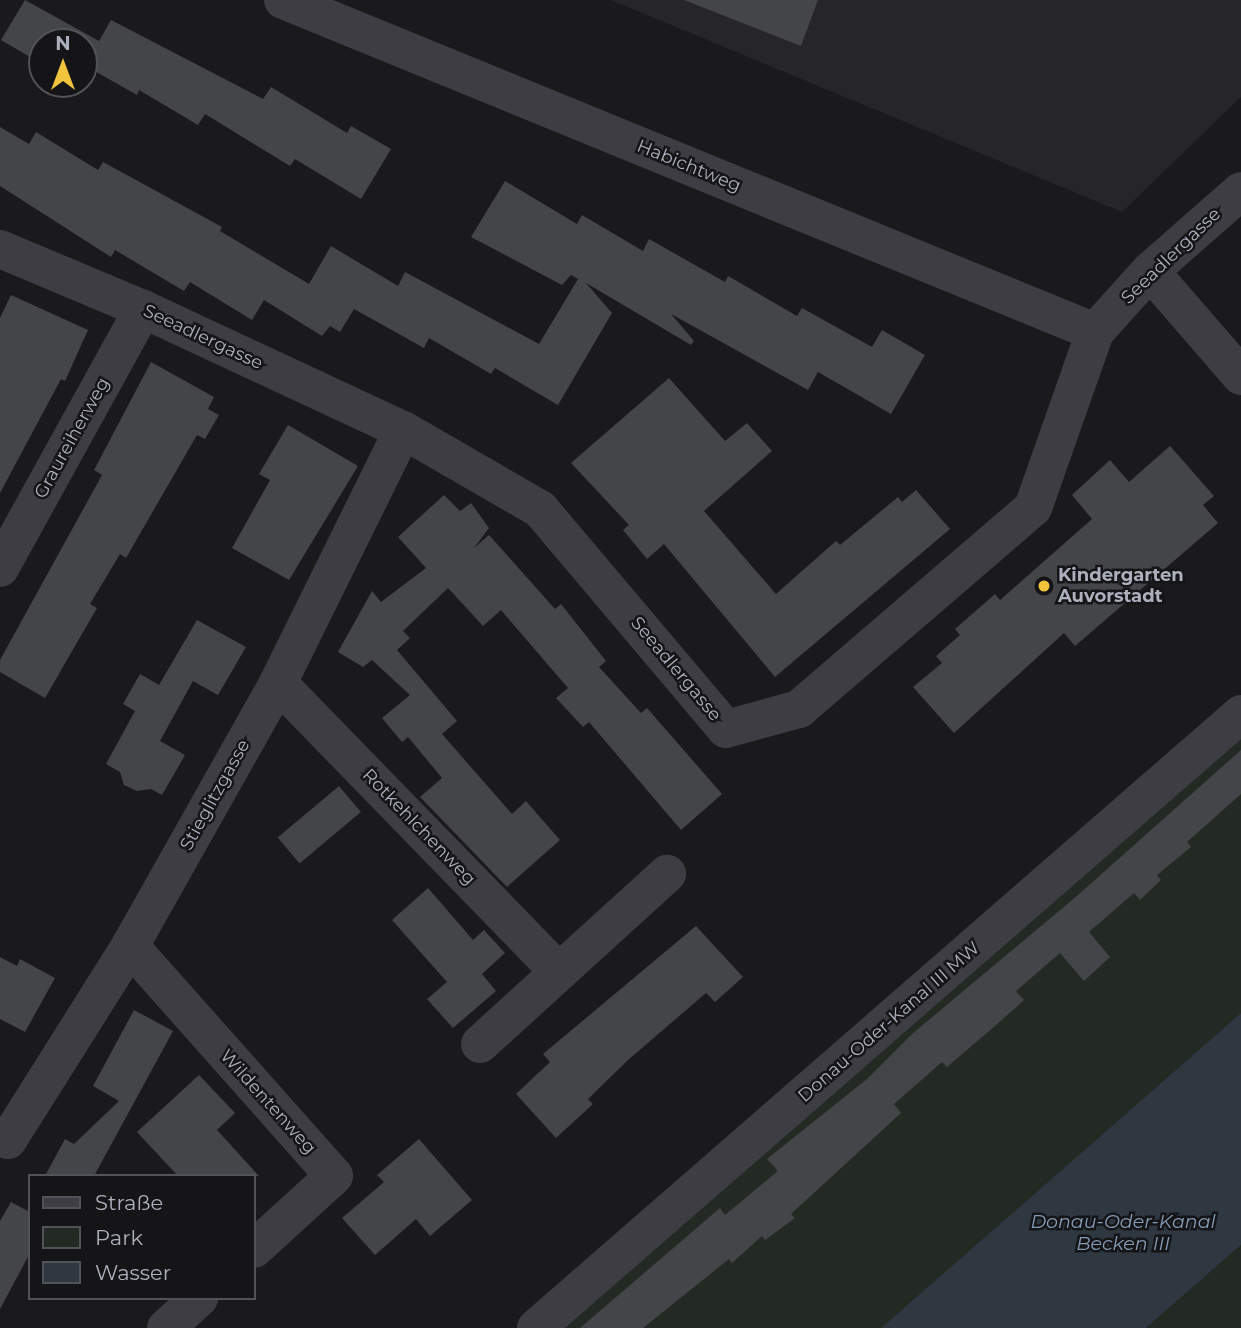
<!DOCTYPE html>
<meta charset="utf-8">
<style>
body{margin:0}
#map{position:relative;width:1241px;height:1328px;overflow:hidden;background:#1a1a1c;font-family:Montserrat,sans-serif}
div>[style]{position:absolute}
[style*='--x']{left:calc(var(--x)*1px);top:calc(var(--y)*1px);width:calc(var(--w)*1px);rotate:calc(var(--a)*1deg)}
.built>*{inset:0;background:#262629}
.green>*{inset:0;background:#222a23}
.water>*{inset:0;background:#2f3841}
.building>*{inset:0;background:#444549;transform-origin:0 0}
.minor>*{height:38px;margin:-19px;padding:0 19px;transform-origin:19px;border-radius:19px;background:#3d3d43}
.dots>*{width:19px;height:19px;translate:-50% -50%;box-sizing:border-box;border:4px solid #151517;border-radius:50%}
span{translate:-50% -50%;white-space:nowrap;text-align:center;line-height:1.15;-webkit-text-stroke:5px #151517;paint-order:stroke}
.street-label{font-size:18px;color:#acb0bc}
.poi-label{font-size:18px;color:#acb0bc;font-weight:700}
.left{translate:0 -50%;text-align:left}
.water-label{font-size:19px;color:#849bb6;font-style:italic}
.legend{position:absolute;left:28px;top:1174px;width:228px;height:126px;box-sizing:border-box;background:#151517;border:2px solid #515359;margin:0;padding:9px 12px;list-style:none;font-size:21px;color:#acb0bc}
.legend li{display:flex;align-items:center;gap:14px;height:35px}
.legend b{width:35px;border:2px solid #515359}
.north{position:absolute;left:28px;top:28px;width:70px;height:70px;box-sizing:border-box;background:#151517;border:2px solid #515359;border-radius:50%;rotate:0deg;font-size:19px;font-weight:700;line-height:28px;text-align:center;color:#acb0bc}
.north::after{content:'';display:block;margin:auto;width:24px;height:32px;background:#f2c33c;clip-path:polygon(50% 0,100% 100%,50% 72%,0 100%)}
</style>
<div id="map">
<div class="built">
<i style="clip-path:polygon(611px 0,1241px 0,1241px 97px,1122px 212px)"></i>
</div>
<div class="green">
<i style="clip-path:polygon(1241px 733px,1241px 1013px,881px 1328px,558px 1328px)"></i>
<i style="clip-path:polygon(1241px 1245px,1241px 1328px,1146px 1328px)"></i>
</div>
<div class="water">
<i style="clip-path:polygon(1241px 1013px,1241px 1245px,1146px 1328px,881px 1328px)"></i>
</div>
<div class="building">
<i style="clip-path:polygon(25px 0,99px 41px,111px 20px,263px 99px,271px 87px,347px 133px,351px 126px,391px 149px,361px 199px,295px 159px,290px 166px,205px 114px,198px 125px,139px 90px,137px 95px,84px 65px,84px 42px,42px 41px,42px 64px,1px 40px)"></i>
<i style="clip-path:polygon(684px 0,818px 0,801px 46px)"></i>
<i style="clip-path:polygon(0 127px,29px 144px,36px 132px,98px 170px,103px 162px,222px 227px,220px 231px,309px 284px,331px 246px,398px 286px,405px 272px,539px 344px,578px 279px,571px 275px,562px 285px,471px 237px,505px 181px,577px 224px,582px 215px,643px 251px,649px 239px,725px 282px,728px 276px,797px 316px,802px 308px,872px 347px,882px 330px,925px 355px,891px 414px,818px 372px,808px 390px,671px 314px,694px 341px,691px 345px,586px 283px,612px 313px,558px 405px,495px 368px,491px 374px,429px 338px,424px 348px,354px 309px,340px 332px,330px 326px,322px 336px,264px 300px,252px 320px,190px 282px,184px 291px,115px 250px,111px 257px,0 186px)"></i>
<i style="clip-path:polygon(11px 295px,88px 330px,65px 381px,61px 379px,0 493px,0 318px)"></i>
<i style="clip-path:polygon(151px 362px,214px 397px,208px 409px,219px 415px,205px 439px,197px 435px,126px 558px,120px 554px,90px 604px,97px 608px,45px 698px,0 672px,0 660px,102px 475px,94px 470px)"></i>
<i style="clip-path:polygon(669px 378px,725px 441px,747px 423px,772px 451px,704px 511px,776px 594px,836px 541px,840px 545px,898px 497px,902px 502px,916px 490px,950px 529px,775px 677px,664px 544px,647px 559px,623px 530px,629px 525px,571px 463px)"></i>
<i style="clip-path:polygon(288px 425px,358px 466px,289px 580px,232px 548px,270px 480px,259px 474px)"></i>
<i style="clip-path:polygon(1170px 446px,1214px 496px,1203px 505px,1218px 523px,1075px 646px,1064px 633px,954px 733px,913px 687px,942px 663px,936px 656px,960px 635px,955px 629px,995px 594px,1000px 600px,1092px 519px,1072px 495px,1110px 460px,1129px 482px)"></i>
<i style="clip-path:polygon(444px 495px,460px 511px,471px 503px,489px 528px,474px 548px,489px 535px,555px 609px,561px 604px,606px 661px,599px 667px,641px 713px,647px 708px,722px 794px,681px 830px,589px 722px,583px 727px,556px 698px,568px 688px,501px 610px,483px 626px,448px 588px,403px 631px,410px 638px,397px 650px,457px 721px,442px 734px,512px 814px,526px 801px,560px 840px,507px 887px,420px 797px,442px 778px,408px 737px,402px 742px,382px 718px,410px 695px,372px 660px,363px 667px,338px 652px,372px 591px,381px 602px,426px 568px,398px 537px)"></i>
<i style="clip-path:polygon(197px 620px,246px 647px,218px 695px,193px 681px,160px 741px,185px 755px,162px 795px,151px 789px,137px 791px,124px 785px,120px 772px,106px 764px,135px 711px,123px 704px,140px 674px,159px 685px)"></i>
<i style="clip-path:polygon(1241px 750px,1241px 794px,1187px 842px,1191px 847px,1157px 875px,1161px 880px,1140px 900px,1134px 893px,1089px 932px,1110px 957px,1084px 981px,1060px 953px,1016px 991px,1024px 1000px,995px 1026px,947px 1067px,942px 1062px,894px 1104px,901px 1113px,791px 1214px,795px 1218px,765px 1240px,762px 1236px,732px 1263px,729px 1259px,643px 1328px,580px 1328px,720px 1208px,725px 1215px,778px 1171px,767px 1159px,867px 1079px,912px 1034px,1078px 895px)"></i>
<i style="left:339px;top:786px;width:34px;height:80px;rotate:50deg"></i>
<i style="clip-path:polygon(428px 888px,473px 940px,484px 930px,505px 953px,482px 974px,496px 991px,453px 1028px,427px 999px,447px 982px,392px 920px)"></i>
<i style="clip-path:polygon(696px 926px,743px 977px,715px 1002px,706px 993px,628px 1060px,588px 1099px,593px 1104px,556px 1138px,516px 1094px,550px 1062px,543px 1054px)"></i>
<i style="clip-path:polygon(0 957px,17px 966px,20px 959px,55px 978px,25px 1032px,0 1019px)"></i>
<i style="clip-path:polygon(134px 1010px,173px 1031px,94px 1176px,45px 1176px,65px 1139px,74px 1144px,119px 1101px,93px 1086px)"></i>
<i style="clip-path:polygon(199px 1075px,235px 1113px,217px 1130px,259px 1176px,178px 1176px,137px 1132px)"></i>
<i style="clip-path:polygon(419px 1139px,472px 1200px,430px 1236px,416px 1219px,375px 1255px,342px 1218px,384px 1182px,377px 1175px)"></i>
<i style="clip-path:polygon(11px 1202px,30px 1212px,30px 1253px,0 1309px,0 1221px)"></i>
</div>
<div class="minor">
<i style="--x:283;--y:0;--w:877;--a:22.24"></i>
<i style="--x:0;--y:249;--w:155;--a:22.8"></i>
<i style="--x:143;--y:309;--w:287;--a:25"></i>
<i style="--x:403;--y:430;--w:158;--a:30"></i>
<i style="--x:540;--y:509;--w:288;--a:49.8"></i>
<i style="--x:726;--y:729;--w:76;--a:-15.3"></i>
<i style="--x:799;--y:709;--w:308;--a:-40.7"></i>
<i style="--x:1033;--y:508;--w:187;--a:-70.6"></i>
<i style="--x:1095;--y:332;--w:82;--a:-48"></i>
<i style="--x:1150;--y:271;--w:121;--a:-41.3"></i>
<i style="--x:1150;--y:271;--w:139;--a:49.1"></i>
<i style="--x:0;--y:568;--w:296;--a:-61.1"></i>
<i style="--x:278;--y:683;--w:403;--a:45.8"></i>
<i style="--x:130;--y:946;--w:307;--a:48.4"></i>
<i style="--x:334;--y:1176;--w:108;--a:137.6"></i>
<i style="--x:480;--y:1044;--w:253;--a:-42.3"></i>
<i style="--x:0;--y:1135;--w:9;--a:32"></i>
<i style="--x:8;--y:1140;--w:229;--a:-57.8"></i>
<i style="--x:130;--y:946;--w:302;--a:-60.6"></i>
<i style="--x:278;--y:683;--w:282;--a:-63.7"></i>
<i style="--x:166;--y:1328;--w:45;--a:-42.3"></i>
<i style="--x:536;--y:1328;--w:935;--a:-41.05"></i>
</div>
<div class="dots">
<i style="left:1044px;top:586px;background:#f2c33c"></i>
</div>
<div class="street-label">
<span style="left:689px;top:166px;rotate:22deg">Habichtweg</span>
<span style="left:1171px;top:256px;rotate:-44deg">Seeadlergasse</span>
<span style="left:203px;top:337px;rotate:25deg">Seeadlergasse</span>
<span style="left:72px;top:438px;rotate:-61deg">Graureiherweg</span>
<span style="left:676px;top:669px;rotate:50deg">Seeadlergasse</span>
<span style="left:215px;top:795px;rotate:-61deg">Stieglitzgasse</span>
<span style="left:419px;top:827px;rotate:46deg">Rotkehlchenweg</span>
<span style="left:889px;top:1022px;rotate:-41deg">Donau-Oder-Kanal III MW</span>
<span style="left:268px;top:1102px;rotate:48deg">Wildentenweg</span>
</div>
<div class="poi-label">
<span class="left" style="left:1058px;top:586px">Kindergarten<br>Auvorstadt</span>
</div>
<div class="water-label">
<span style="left:1123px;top:1233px">Donau-Oder-Kanal<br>Becken III</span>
</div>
<ul class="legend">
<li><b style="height:9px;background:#3d3d43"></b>Straße</li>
<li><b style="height:19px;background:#222a23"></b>Park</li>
<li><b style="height:19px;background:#2f3841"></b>Wasser</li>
</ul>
<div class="north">N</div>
</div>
